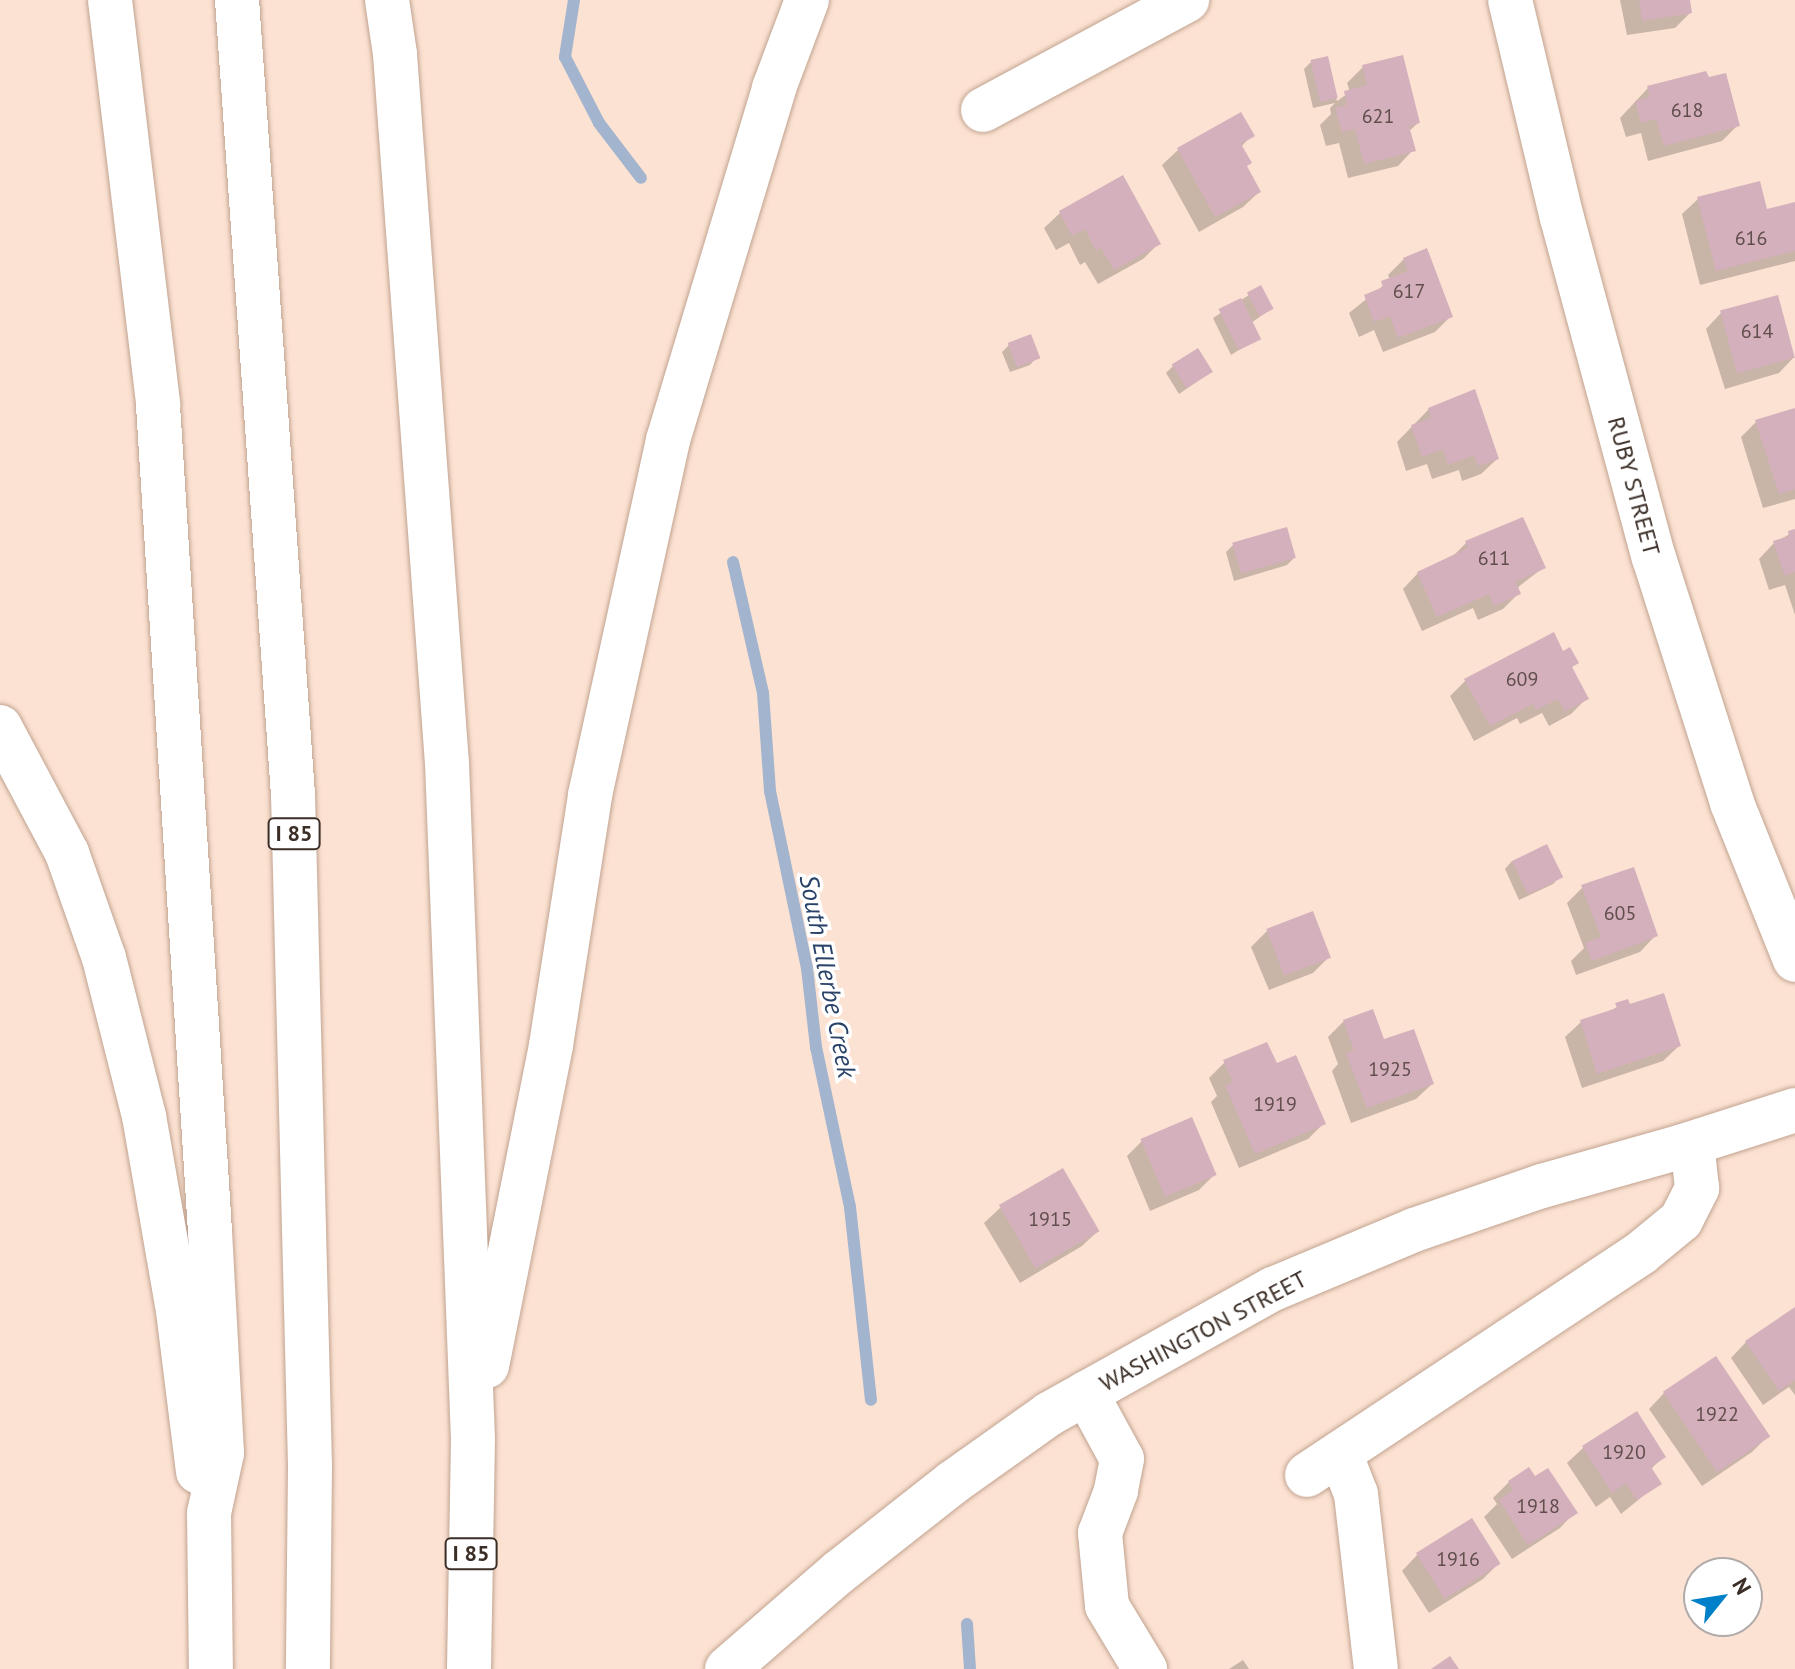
<!DOCTYPE html>
<style>
body{margin:0}
#map{position:relative;width:1795px;height:1669px;overflow:hidden;background:#fce2d2;font-family:"PT Sans",sans-serif}
div>[style]{position:absolute}
[style*='--x']{left:calc(var(--x)*1px);top:calc(var(--y)*1px);width:calc(var(--w)*1px);rotate:calc(var(--a)*1deg)}
.shadow>*{inset:0;background:#0003}
.stream>*{height:12px;margin:-6px;padding:0 6px;transform-origin:6px;border-radius:6px;background:#a3b4ce}
.building>*{inset:0;background:#d4b0bc;transform-origin:0 0}
.roads{filter:drop-shadow(0 0 2px #c1a390) drop-shadow(0 0 2px #c1a390)}
.minor>*{height:44px;margin:-22px;padding:0 22px;transform-origin:22px;border-radius:22px;background:#fff}
.highway>*{height:44px;margin:-22px;padding:0 22px;transform-origin:22px;border-radius:22px;background:#fff}
span{translate:-50% -50%;white-space:nowrap;text-align:center;line-height:1.15;-webkit-text-stroke:7px #fff;paint-order:stroke}
.number-label{font-size:20px;color:#614e4c}
.number-label span{-webkit-text-stroke-width:0}
.shield-label span{padding:2px 6px;background:#fff;border:2px solid;border-radius:6px;-webkit-text-stroke-width:0}
.shield-label{font-size:22px;color:#3b2e27;font-weight:700}
.street-label{font-size:24px;color:#3b2e27}
.water-label{font-size:26px;color:#294267;font-style:italic}
.north{position:absolute;left:1683px;top:1557px;width:80px;height:80px;box-sizing:border-box;background:#fff;border:2px solid #b1aba9;border-radius:50%;rotate:60deg;font-size:22px;font-weight:700;line-height:32px;text-align:center;color:#3b2e27}
.north::after{content:'';display:block;margin:auto;width:28px;height:36px;background:#0080c8;clip-path:polygon(50% 0,100% 100%,50% 72%,0 100%)}
</style>
<div id="map">
<div class="shadow">
<i style="clip-path:polygon(1620px 0,1688px 0,1690px 13px,1675px 28px,1627px 35px)"></i>
<i style="clip-path:polygon(1326px 59px,1337px 101px,1350px 92px,1347px 83px,1363px 67px,1418px 123px,1408px 132px,1413px 150px,1398px 166px,1348px 178px,1339px 143px,1326px 146px,1320px 125px,1331px 114px,1330px 108px,1335px 103px,1313px 108px,1304px 69px,1311px 62px)"></i>
<i style="clip-path:polygon(1648px 88px,1738px 125px,1722px 141px,1648px 161px,1641px 133px,1626px 137px,1620px 118px)"></i>
<i style="clip-path:polygon(1240px 115px,1252px 135px,1241px 147px,1245px 167px,1259px 192px,1243px 207px,1199px 232px,1162px 165px,1178px 150px)"></i>
<i style="clip-path:polygon(1123px 178px,1159px 243px,1143px 259px,1098px 284px,1085px 262px,1080px 265px,1069px 243px,1056px 250px,1044px 228px,1060px 213px)"></i>
<i style="clip-path:polygon(1698px 199px,1766px 211px,1795px 204px,1795px 261px,1700px 285px,1682px 214px)"></i>
<i style="clip-path:polygon(1404px 259px,1451px 316px,1435px 332px,1383px 352px,1374px 330px,1359px 337px,1349px 313px,1390px 280px,1388px 275px)"></i>
<i style="clip-path:polygon(1260px 288px,1271px 309px,1251px 323px,1258px 338px,1231px 355px,1213px 318px)"></i>
<i style="clip-path:polygon(1721px 313px,1794px 357px,1779px 373px,1725px 389px,1706px 329px)"></i>
<i style="clip-path:polygon(1010px 344px,1037px 357px,1030px 365px,1010px 372px,1002px 352px)"></i>
<i style="clip-path:polygon(1173px 366px,1211px 372px,1179px 394px,1166px 373px)"></i>
<i style="clip-path:polygon(1429px 409px,1497px 459px,1481px 474px,1462px 481px,1459px 470px,1432px 479px,1427px 464px,1406px 471px,1397px 442px)"></i>
<i style="clip-path:polygon(1795px 411px,1795px 499px,1763px 508px,1741px 437px,1756px 422px)"></i>
<i style="clip-path:polygon(1795px 531px,1795px 615px,1785px 585px,1769px 590px,1759px 559px,1774px 543px)"></i>
<i style="clip-path:polygon(1466px 543px,1544px 567px,1517px 588px,1519px 593px,1503px 609px,1478px 620px,1473px 608px,1422px 631px,1403px 589px,1418px 573px,1451px 558px)"></i>
<i style="clip-path:polygon(1233px 545px,1294px 558px,1287px 565px,1234px 581px,1226px 552px)"></i>
<i style="clip-path:polygon(1562px 654px,1577px 662px,1570px 669px,1586px 699px,1571px 714px,1549px 726px,1542px 713px,1520px 724px,1517px 718px,1474px 741px,1450px 696px,1465px 681px)"></i>
<i style="clip-path:polygon(1512px 861px,1560px 877px,1553px 884px,1519px 900px,1505px 869px)"></i>
<i style="clip-path:polygon(1583px 887px,1655px 936px,1640px 952px,1576px 975px,1571px 961px,1584px 948px,1567px 903px)"></i>
<i style="clip-path:polygon(1267px 931px,1329px 957px,1313px 973px,1269px 990px,1251px 947px)"></i>
<i style="clip-path:polygon(1627px 1001px,1679px 1046px,1663px 1061px,1582px 1088px,1565px 1037px,1581px 1022px,1607px 1013px)"></i>
<i style="clip-path:polygon(1344px 1021px,1383px 1042px,1432px 1084px,1416px 1099px,1351px 1123px,1332px 1071px,1338px 1064px,1328px 1037px)"></i>
<i style="clip-path:polygon(1225px 1062px,1276px 1066px,1323px 1124px,1308px 1139px,1239px 1168px,1211px 1102px,1217px 1096px,1209px 1078px)"></i>
<i style="clip-path:polygon(1142px 1141px,1215px 1174px,1199px 1190px,1150px 1211px,1127px 1156px)"></i>
<i style="clip-path:polygon(1000px 1208px,1098px 1231px,1082px 1246px,1020px 1283px,984px 1223px)"></i>
<i style="clip-path:polygon(1795px 1309px,1795px 1395px,1789px 1387px,1763px 1405px,1731px 1358px,1746px 1342px)"></i>
<i style="clip-path:polygon(1664px 1393px,1768px 1436px,1752px 1452px,1702px 1486px,1649px 1409px)"></i>
<i style="clip-path:polygon(1636px 1413px,1664px 1456px,1650px 1470px,1659px 1483px,1621px 1514px,1610px 1497px,1596px 1507px,1567px 1463px,1583px 1448px)"></i>
<i style="clip-path:polygon(1509px 1482px,1575px 1512px,1560px 1528px,1512px 1559px,1484px 1517px,1497px 1504px,1493px 1498px)"></i>
<i style="clip-path:polygon(1471px 1521px,1498px 1564px,1483px 1579px,1429px 1613px,1402px 1571px,1417px 1555px)"></i>
<i style="clip-path:polygon(1243px 1660px,1249px 1669px,1229px 1669px)"></i>
</div>
<div class="stream">
<i style="--x:574;--y:0;--w:58;--a:99"></i>
<i style="--x:565;--y:57;--w:74;--a:62.7"></i>
<i style="--x:599;--y:123;--w:69;--a:52.6"></i>
<i style="--x:733;--y:562;--w:134;--a:77.1"></i>
<i style="--x:763;--y:693;--w:98;--a:85.9"></i>
<i style="--x:770;--y:791;--w:181;--a:78.2"></i>
<i style="--x:807;--y:968;--w:80;--a:83.5"></i>
<i style="--x:816;--y:1047;--w:164;--a:78"></i>
<i style="--x:850;--y:1207;--w:194;--a:83.8"></i>
<i style="--x:967;--y:1624;--w:45;--a:86.2"></i>
</div>
<div class="building">
<i style="clip-path:polygon(1639px 0,1690px 0,1692px 13px,1642px 21px)"></i>
<i style="clip-path:polygon(1403px 55px,1420px 123px,1409px 126px,1416px 151px,1364px 164px,1355px 129px,1342px 132px,1335px 108px,1347px 105px,1344px 91px,1367px 85px,1362px 65px)"></i>
<i style="left:1328px;top:56px;width:43px;height:18px;rotate:77deg"></i>
<i style="clip-path:polygon(1706px 71px,1709px 77px,1726px 73px,1740px 126px,1664px 146px,1656px 119px,1641px 123px,1635px 101px,1650px 97px,1647px 86px)"></i>
<i style="clip-path:polygon(1241px 112px,1255px 136px,1241px 144px,1252px 163px,1247px 166px,1261px 192px,1215px 217px,1177px 148px)"></i>
<i style="clip-path:polygon(1123px 175px,1161px 244px,1114px 270px,1101px 248px,1096px 251px,1085px 229px,1072px 236px,1059px 211px)"></i>
<i style="clip-path:polygon(1760px 181px,1767px 209px,1795px 202px,1795px 251px,1716px 271px,1697px 197px)"></i>
<i style="clip-path:polygon(1427px 248px,1453px 317px,1398px 338px,1390px 316px,1374px 322px,1364px 295px,1383px 287px,1381px 281px,1408px 271px,1403px 258px)"></i>
<i style="left:1261px;top:285px;width:27px;height:16px;rotate:62deg"></i>
<i style="left:1778px;top:295px;width:65px;height:60px;rotate:75deg"></i>
<i style="left:1241px;top:298px;width:46px;height:25px;rotate:64deg"></i>
<i style="left:1031px;top:334px;width:26px;height:25px;rotate:69deg"></i>
<i style="left:1198px;top:348px;width:28px;height:31px;rotate:58deg"></i>
<i style="clip-path:polygon(1475px 389px,1499px 459px,1478px 466px,1474px 455px,1448px 465px,1443px 449px,1422px 457px,1411px 425px,1431px 418px,1428px 408px)"></i>
<i style="clip-path:polygon(1795px 408px,1795px 489px,1779px 494px,1755px 420px)"></i>
<i style="clip-path:polygon(1523px 517px,1546px 568px,1516px 582px,1521px 594px,1494px 606px,1489px 594px,1437px 617px,1417px 572px,1468px 548px,1465px 541px)"></i>
<i style="left:1287px;top:527px;width:32px;height:57px;rotate:74deg"></i>
<i style="clip-path:polygon(1795px 529px,1795px 572px,1785px 576px,1773px 541px,1789px 536px,1788px 531px)"></i>
<i style="clip-path:polygon(1554px 632px,1563px 651px,1570px 647px,1579px 663px,1572px 667px,1589px 699px,1565px 711px,1558px 699px,1536px 710px,1533px 704px,1490px 726px,1464px 679px)"></i>
<i style="left:1547px;top:844px;width:37px;height:39px;rotate:64deg"></i>
<i style="clip-path:polygon(1634px 867px,1658px 936px,1592px 961px,1585px 943px,1601px 937px,1581px 885px)"></i>
<i style="left:1313px;top:911px;width:50px;height:50px;rotate:69deg"></i>
<i style="clip-path:polygon(1664px 993px,1681px 1046px,1597px 1074px,1580px 1020px,1617px 1008px,1615px 1003px,1628px 999px,1630px 1004px)"></i>
<i style="clip-path:polygon(1373px 1009px,1384px 1039px,1414px 1029px,1434px 1084px,1367px 1108px,1346px 1053px,1354px 1050px,1343px 1020px)"></i>
<i style="clip-path:polygon(1267px 1042px,1277px 1063px,1296px 1055px,1326px 1124px,1255px 1154px,1225px 1085px,1233px 1082px,1223px 1060px)"></i>
<i style="left:1192px;top:1117px;width:63px;height:56px;rotate:67deg"></i>
<i style="left:1063px;top:1168px;width:73px;height:74px;rotate:60deg"></i>
<i style="clip-path:polygon(1795px 1307px,1795px 1380px,1779px 1391px,1745px 1341px)"></i>
<i style="left:1716px;top:1356px;width:97px;height:64px;rotate:56deg"></i>
<i style="clip-path:polygon(1637px 1411px,1666px 1457px,1651px 1467px,1662px 1484px,1637px 1500px,1626px 1483px,1612px 1493px,1582px 1446px)"></i>
<i style="clip-path:polygon(1529px 1467px,1535px 1476px,1548px 1468px,1578px 1513px,1528px 1545px,1499px 1500px,1513px 1490px,1508px 1481px)"></i>
<i style="left:1472px;top:1518px;width:54px;height:66px;rotate:58deg"></i>
<i style="clip-path:polygon(1450px 1656px,1459px 1669px,1431px 1669px)"></i>
</div>
<div class="roads">
<div class="minor">
<i style="--x:1510;--y:0;--w:224;--a:76.6"></i>
<i style="--x:1562;--y:218;--w:352;--a:74.9"></i>
<i style="--x:1654;--y:558;--w:257;--a:72.3"></i>
<i style="--x:1732;--y:803;--w:169;--a:68.1"></i>
<i style="--x:983;--y:110;--w:232;--a:-28.3"></i>
<i style="--x:1086;--y:1393;--w:75;--a:61.4"></i>
<i style="--x:1122;--y:1459;--w:33;--a:101"></i>
<i style="--x:1116;--y:1491;--w:45;--a:110.9"></i>
<i style="--x:1100;--y:1533;--w:73;--a:84.5"></i>
<i style="--x:1107;--y:1606;--w:74;--a:58.9"></i>
<i style="--x:1340;--y:1453;--w:44;--a:68.7"></i>
<i style="--x:1356;--y:1494;--w:176;--a:83.5"></i>
<i style="--x:1307;--y:1475;--w:401;--a:-33.6"></i>
<i style="--x:1641;--y:1253;--w:52;--a:-39.5"></i>
<i style="--x:1681;--y:1220;--w:36;--a:-63"></i>
<i style="--x:1697;--y:1188;--w:45;--a:-96.3"></i>
<i style="--x:727;--y:1669;--w:148;--a:-40.9"></i>
<i style="--x:839;--y:1572;--w:144;--a:-38.2"></i>
<i style="--x:952;--y:1483;--w:119;--a:-35.4"></i>
<i style="--x:1049;--y:1414;--w:257;--a:-29.2"></i>
<i style="--x:1273;--y:1289;--w:153;--a:-22.7"></i>
<i style="--x:1414;--y:1230;--w:135;--a:-19"></i>
<i style="--x:1542;--y:1186;--w:147;--a:-15.8"></i>
<i style="--x:1683;--y:1146;--w:118;--a:-17.8"></i>
</div>
<div class="highway">
<i style="--x:110;--y:0;--w:408;--a:83.2"></i>
<i style="--x:158;--y:405;--w:828;--a:86.4"></i>
<i style="--x:210;--y:1231;--w:222;--a:86.9"></i>
<i style="--x:222;--y:1453;--w:61;--a:102.2"></i>
<i style="--x:209;--y:1513;--w:156;--a:89.3"></i>
<i style="--x:237;--y:0;--w:796;--a:85.97"></i>
<i style="--x:293;--y:794;--w:672;--a:88.55"></i>
<i style="--x:310;--y:1466;--w:203;--a:90.6"></i>
<i style="--x:387;--y:0;--w:55;--a:81.6"></i>
<i style="--x:395;--y:54;--w:711;--a:85.81"></i>
<i style="--x:447;--y:763;--w:676;--a:87.8"></i>
<i style="--x:473;--y:1439;--w:230;--a:91"></i>
<i style="--x:0;--y:727;--w:143;--a:62"></i>
<i style="--x:67;--y:853;--w:111;--a:70.6"></i>
<i style="--x:104;--y:958;--w:163;--a:75.8"></i>
<i style="--x:144;--y:1116;--w:198;--a:80.1"></i>
<i style="--x:178;--y:1311;--w:162;--a:82.9"></i>
<i style="--x:487;--y:1366;--w:327;--a:-78.7"></i>
<i style="--x:551;--y:1045;--w:253;--a:-81.1"></i>
<i style="--x:590;--y:795;--w:363;--a:-77.6"></i>
<i style="--x:668;--y:440;--w:368;--a:-73.2"></i>
<i style="--x:774;--y:88;--w:94;--a:-69.4"></i>
</div>
</div>
<div class="number-label">
<span style="left:1687px;top:110px">618</span>
<span style="left:1378px;top:116px">621</span>
<span style="left:1751px;top:238px">616</span>
<span style="left:1409px;top:291px">617</span>
<span style="left:1757px;top:331px">614</span>
<span style="left:1494px;top:558px">611</span>
<span style="left:1522px;top:679px">609</span>
<span style="left:1620px;top:913px">605</span>
<span style="left:1390px;top:1069px">1925</span>
<span style="left:1275px;top:1104px">1919</span>
<span style="left:1050px;top:1219px">1915</span>
<span style="left:1717px;top:1414px">1922</span>
<span style="left:1624px;top:1452px">1920</span>
<span style="left:1538px;top:1506px">1918</span>
<span style="left:1458px;top:1559px">1916</span>
</div>
<div class="shield-label">
<span style="left:294px;top:834px">I 85</span>
<span style="left:471px;top:1554px">I 85</span>
</div>
<div class="street-label">
<span style="left:1634px;top:486px;rotate:75deg">RUBY STREET</span>
<span style="left:1203px;top:1331px;rotate:-28deg">WASHINGTON STREET</span>
</div>
<div class="water-label">
<span style="left:828px;top:976px;rotate:79deg">South Ellerbe Creek</span>
</div>
<div class="north">N</div>
</div>
